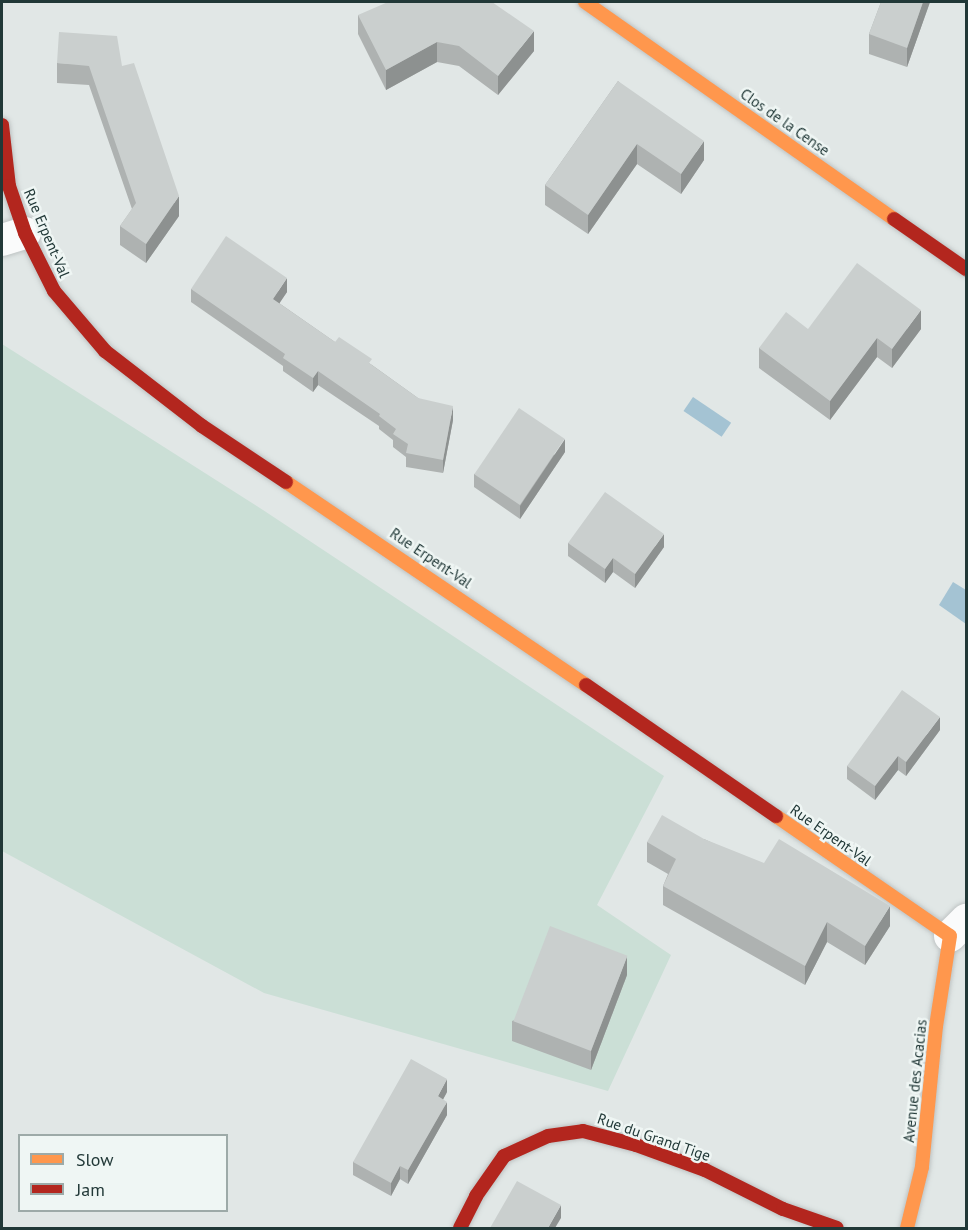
<!DOCTYPE html>
<style>
body{margin:0}
#map{position:relative;width:968px;height:1230px;overflow:hidden;background:#e1e7e6;font-family:"PT Sans",sans-serif}
div>[style]{position:absolute}
[style*='--x']{left:calc(var(--x)*1px);top:calc(var(--y)*1px);width:calc(var(--w)*1px);rotate:calc(var(--a)*1deg)}
.green>*{inset:0;background:#cbdfd6}
.water>*{inset:0;background:#a4c3d3;transform-origin:0 0}
.roads{filter:drop-shadow(0 0 2px #bec3c3) drop-shadow(0 0 2px #bec3c3)}
.street>*{height:32px;margin:-16px;padding:0 16px;transform-origin:16px;border-radius:16px;background:#fafbfb}
.slow>*{height:14px;margin:-7px;padding:0 7px;transform-origin:7px;border-radius:7px;background:#ff974d}
.jam>*{height:14px;margin:-7px;padding:0 7px;transform-origin:7px;border-radius:7px;background:#b3261e}
.wall>*{inset:0;background:#aeb2b1}
.shaded-wall>*{inset:0;background:#8d9190}
.building>*{inset:0;background:#cacfce;transform-origin:0 0}
span{translate:-50% -50%;white-space:nowrap;text-align:center;line-height:1.15;-webkit-text-stroke:5px #eff6f4;paint-order:stroke}
.street-label{font-size:15px;color:#213837}
.frame{position:absolute;inset:0;border:3px solid #213837;pointer-events:none}
.legend{position:absolute;left:18px;top:1134px;width:210px;height:78px;box-sizing:border-box;background:#eff6f4;border:2px solid #9daaa8;margin:0;padding:8px 10px;list-style:none;font-size:18px;color:#213837}
.legend li{display:flex;align-items:center;gap:12px;height:30px}
.legend b{width:30px;border:2px solid #9daaa8}
</style>
<div id="map">
<div class="green">
<i style="clip-path:polygon(2px 344px,263px 510px,664px 776px,597px 905px,671px 955px,608px 1091px,264px 993px,2px 851px)"></i>
</div>
<div class="water">
<i style="left:693px;top:397px;width:46px;height:17px;rotate:34deg"></i>
<i style="clip-path:polygon(953px 582px,966px 590px,966px 624px,939px 605px)"></i>
</div>
<div class="roads">
<div class="street">
<i style="--x:2;--y:240;--w:24;--a:-17"></i>
<i style="--x:950;--y:936;--w:23;--a:-45"></i>
</div>
<div class="slow">
<i style="--x:585;--y:2;--w:378;--a:35.1"></i>
<i style="--x:286;--y:482;--w:362;--a:34.1"></i>
<i style="--x:776;--y:816;--w:211;--a:34.6"></i>
<i style="--x:950;--y:936;--w:91;--a:98.8"></i>
<i style="--x:936;--y:1026;--w:142;--a:95.7"></i>
<i style="--x:922;--y:1167;--w:63;--a:103.8"></i>
</div>
<div class="jam">
<i style="--x:2;--y:125;--w:61;--a:83.5"></i>
<i style="--x:9;--y:186;--w:50;--a:71.2"></i>
<i style="--x:25;--y:233;--w:65;--a:63.4"></i>
<i style="--x:54;--y:291;--w:79;--a:49.6"></i>
<i style="--x:105;--y:351;--w:123;--a:37.7"></i>
<i style="--x:202;--y:426;--w:101;--a:33.7"></i>
<i style="--x:894;--y:219;--w:88;--a:34.8"></i>
<i style="--x:586;--y:685;--w:231;--a:34.6"></i>
<i style="--x:460;--y:1228;--w:36;--a:-63"></i>
<i style="--x:476;--y:1196;--w:49;--a:-55"></i>
<i style="--x:504;--y:1156;--w:48;--a:-24.4"></i>
<i style="--x:548;--y:1136;--w:35;--a:-8"></i>
<i style="--x:583;--y:1131;--w:55;--a:14.8"></i>
<i style="--x:636;--y:1145;--w:73;--a:19.9"></i>
<i style="--x:705;--y:1170;--w:87;--a:26.6"></i>
<i style="--x:783;--y:1209;--w:57;--a:19.4"></i>
</div>
</div>
<div class="wall">
<i style="clip-path:polygon(881px 2px,930px 2px,907px 67px,869px 54px,869px 34px)"></i>
<i style="clip-path:polygon(358px 15px,534px 51px,498px 95px,459px 66px,437px 62px,386px 90px,358px 34px)"></i>
<i style="clip-path:polygon(57px 63px,122px 66px,179px 216px,146px 263px,120px 245px,120px 226px,132px 209px,89px 85px,57px 83px)"></i>
<i style="clip-path:polygon(618px 81px,704px 160px,681px 194px,637px 164px,588px 234px,545px 205px,545px 185px)"></i>
<i style="clip-path:polygon(191px 289px,287px 292px,279px 303px,335px 342px,372px 365px,418px 398px,453px 420px,443px 473px,406px 467px,406px 457px,393px 447px,393px 440px,379px 429px,379px 426px,318px 385px,313px 392px,283px 371px,283px 366px,191px 302px)"></i>
<i style="clip-path:polygon(808px 329px,921px 329px,892px 368px,877px 357px,830px 420px,759px 368px,759px 348px)"></i>
<i style="clip-path:polygon(565px 452px,520px 519px,474px 487px,474px 474px)"></i>
<i style="clip-path:polygon(568px 543px,664px 547px,635px 588px,613px 572px,605px 583px,568px 556px)"></i>
<i style="clip-path:polygon(940px 730px,906px 776px,898px 770px,875px 800px,847px 779px,847px 766px)"></i>
<i style="clip-path:polygon(704px 839px,890px 926px,865px 965px,827px 942px,805px 985px,663px 905px,663px 886px,668px 874px,647px 862px,647px 842px)"></i>
<i style="clip-path:polygon(627px 975px,591px 1070px,512px 1041px,512px 1021px)"></i>
<i style="clip-path:polygon(447px 1092px,443px 1099px,447px 1115px,408px 1184px,400px 1179px,391px 1196px,353px 1175px,353px 1162px)"></i>
</div>
<div class="shaded-wall">
<i style="clip-path:polygon(923px 2px,930px 2px,907px 67px,907px 48px)"></i>
<i style="clip-path:polygon(534px 31px,534px 51px,498px 95px,498px 76px)"></i>
<i style="clip-path:polygon(437px 42px,437px 62px,386px 90px,386px 70px)"></i>
<i style="clip-path:polygon(704px 141px,704px 160px,681px 194px,681px 174px)"></i>
<i style="clip-path:polygon(637px 144px,637px 164px,588px 234px,588px 215px)"></i>
<i style="clip-path:polygon(179px 196px,179px 216px,146px 263px,146px 244px)"></i>
<i style="clip-path:polygon(287px 278px,287px 292px,273px 313px,273px 299px)"></i>
<i style="clip-path:polygon(921px 310px,921px 329px,892px 368px,892px 349px)"></i>
<i style="clip-path:polygon(877px 338px,877px 357px,830px 420px,830px 401px)"></i>
<i style="clip-path:polygon(318px 371px,318px 385px,313px 392px,313px 378px)"></i>
<i style="clip-path:polygon(453px 406px,453px 420px,443px 473px,443px 460px)"></i>
<i style="clip-path:polygon(565px 439px,565px 452px,520px 519px,520px 506px)"></i>
<i style="clip-path:polygon(664px 534px,664px 547px,635px 588px,635px 574px)"></i>
<i style="clip-path:polygon(613px 558px,613px 572px,605px 583px,605px 569px)"></i>
<i style="clip-path:polygon(940px 717px,940px 730px,906px 776px,906px 762px)"></i>
<i style="clip-path:polygon(898px 756px,898px 770px,875px 800px,875px 786px)"></i>
<i style="clip-path:polygon(890px 906px,890px 926px,865px 965px,865px 946px)"></i>
<i style="clip-path:polygon(827px 922px,827px 942px,805px 985px,805px 966px)"></i>
<i style="clip-path:polygon(627px 956px,627px 975px,591px 1070px,591px 1051px)"></i>
<i style="clip-path:polygon(447px 1079px,447px 1092px,438px 1109px,438px 1096px)"></i>
<i style="clip-path:polygon(447px 1102px,447px 1115px,408px 1184px,408px 1170px)"></i>
<i style="clip-path:polygon(400px 1166px,400px 1179px,391px 1196px,391px 1183px)"></i>
<i style="clip-path:polygon(561px 1205px,561px 1218px,555px 1228px,548px 1228px)"></i>
</div>
<div class="building">
<i style="clip-path:polygon(388px 2px,492px 2px,534px 31px,498px 76px,459px 46px,437px 42px,386px 70px,358px 15px)"></i>
<i style="clip-path:polygon(881px 2px,923px 2px,907px 48px,869px 34px)"></i>
<i style="clip-path:polygon(59px 32px,117px 36px,122px 66px,134px 63px,179px 196px,146px 244px,120px 226px,136px 203px,89px 66px,57px 63px)"></i>
<i style="clip-path:polygon(618px 81px,704px 141px,681px 174px,637px 144px,588px 215px,545px 185px)"></i>
<i style="clip-path:polygon(226px 236px,287px 278px,273px 299px,335px 342px,339px 337px,372px 359px,369px 363px,418px 398px,453px 406px,443px 460px,406px 453px,408px 444px,393px 434px,396px 429px,379px 416px,380px 414px,318px 371px,313px 378px,283px 358px,285px 354px,191px 289px)"></i>
<i style="clip-path:polygon(857px 263px,921px 310px,892px 349px,877px 338px,830px 401px,759px 348px,786px 312px,808px 329px)"></i>
<i style="left:519px;top:408px;width:55px;height:80px;rotate:34deg"></i>
<i style="clip-path:polygon(605px 492px,664px 534px,635px 574px,613px 558px,605px 569px,568px 543px)"></i>
<i style="clip-path:polygon(902px 690px,940px 717px,906px 762px,898px 756px,875px 786px,847px 766px)"></i>
<i style="clip-path:polygon(662px 815px,704px 839px,764px 863px,779px 839px,890px 906px,865px 946px,827px 922px,805px 966px,663px 886px,676px 859px,647px 842px)"></i>
<i style="left:550px;top:926px;width:83px;height:102px;rotate:21deg"></i>
<i style="clip-path:polygon(411px 1059px,447px 1079px,438px 1096px,447px 1102px,408px 1170px,400px 1166px,391px 1183px,353px 1162px)"></i>
<i style="clip-path:polygon(517px 1181px,561px 1205px,548px 1228px,490px 1228px)"></i>
</div>
<div class="street-label">
<span style="left:785px;top:122px;rotate:35deg">Clos de la Cense</span>
<span style="left:47px;top:233px;rotate:67deg">Rue Erpent-Val</span>
<span style="left:431px;top:558px;rotate:34deg">Rue Erpent-Val</span>
<span style="left:831px;top:835px;rotate:35deg">Rue Erpent-Val</span>
<span style="left:915px;top:1081px;rotate:-84deg">Avenue des Acacias</span>
<span style="left:654px;top:1137px;rotate:19deg">Rue du Grand Tige</span>
</div>
<div class="frame"></div>
<ul class="legend">
<li><b style="height:8px;background:#ff974d"></b>Slow</li>
<li><b style="height:8px;background:#b3261e"></b>Jam</li>
</ul>
</div>
